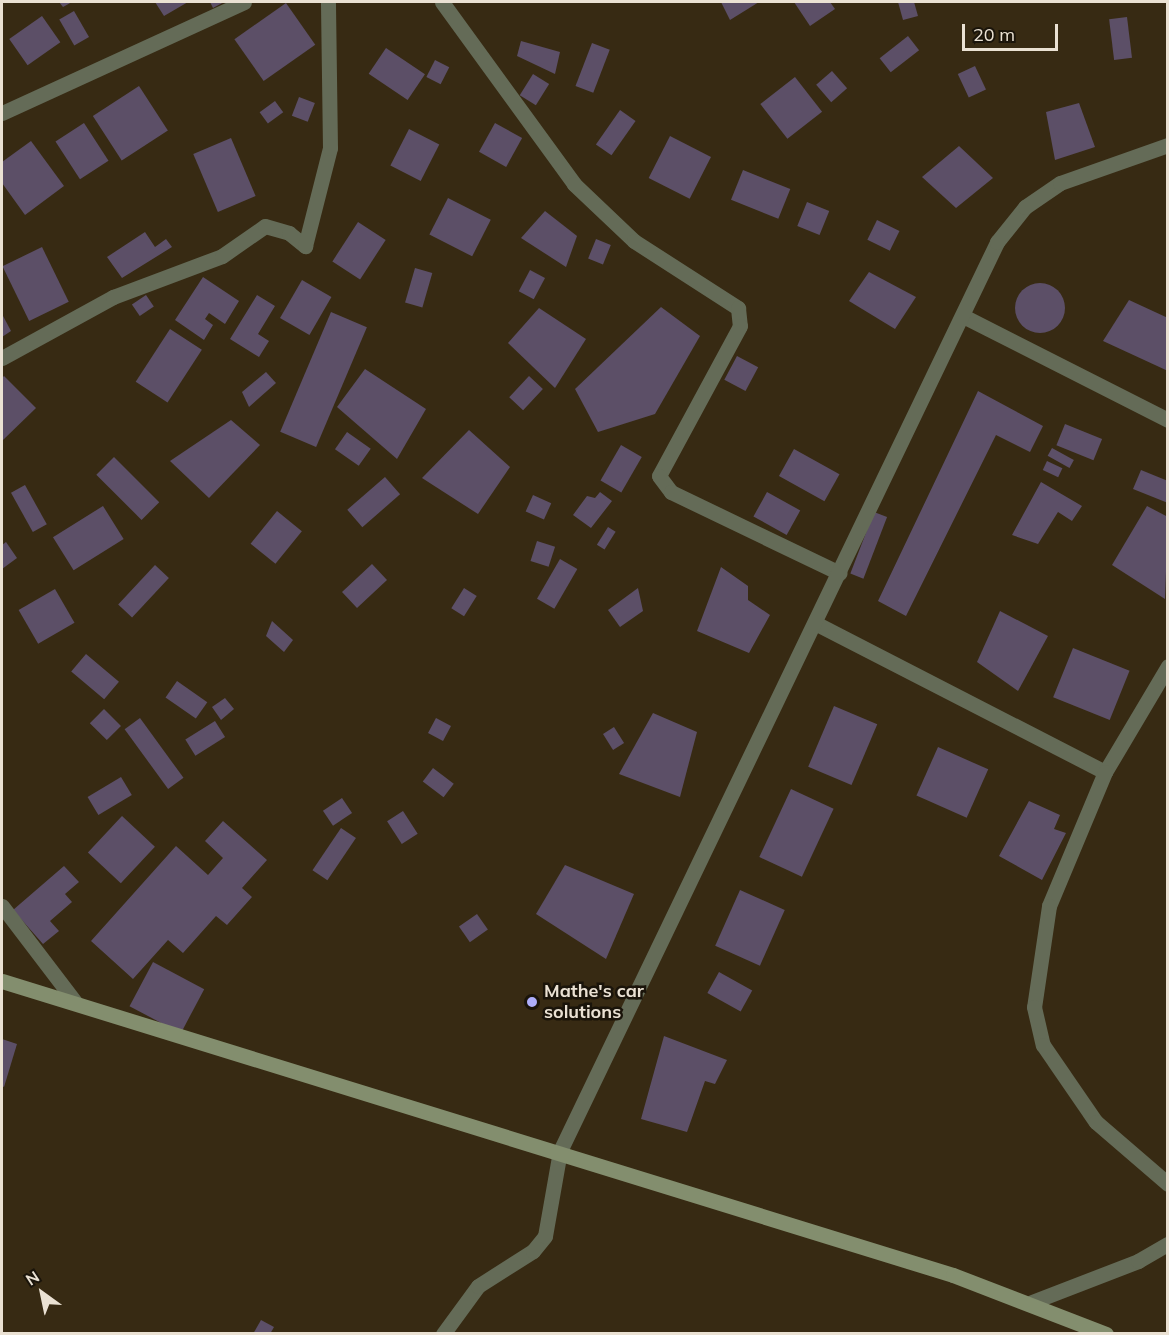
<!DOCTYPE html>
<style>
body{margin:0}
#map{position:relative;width:1169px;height:1335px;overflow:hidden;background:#372a13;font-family:Mulish,sans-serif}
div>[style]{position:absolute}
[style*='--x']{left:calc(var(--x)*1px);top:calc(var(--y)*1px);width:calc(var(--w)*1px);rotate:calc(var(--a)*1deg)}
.building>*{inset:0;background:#5c4f67;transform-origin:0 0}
.round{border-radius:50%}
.street>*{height:15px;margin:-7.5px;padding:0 7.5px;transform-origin:7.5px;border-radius:7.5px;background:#646b57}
.secondary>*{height:15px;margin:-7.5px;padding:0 7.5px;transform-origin:7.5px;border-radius:7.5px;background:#838e6e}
.dots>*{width:16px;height:16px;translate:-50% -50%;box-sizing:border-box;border:3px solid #1a140a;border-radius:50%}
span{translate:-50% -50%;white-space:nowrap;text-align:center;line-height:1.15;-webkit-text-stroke:5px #1a140a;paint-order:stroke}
.poi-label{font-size:18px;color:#eae1d3;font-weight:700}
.left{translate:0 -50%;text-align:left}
.frame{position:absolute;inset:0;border:3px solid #eae1d3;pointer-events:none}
.north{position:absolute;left:12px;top:1263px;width:60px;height:60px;-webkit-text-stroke:4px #1a140a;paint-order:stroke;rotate:327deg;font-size:16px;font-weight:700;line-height:24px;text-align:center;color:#eae1d3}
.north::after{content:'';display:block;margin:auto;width:21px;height:27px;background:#eae1d3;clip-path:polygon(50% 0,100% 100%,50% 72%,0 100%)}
.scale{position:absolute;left:962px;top:24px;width:96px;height:27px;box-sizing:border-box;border:3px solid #eae1d3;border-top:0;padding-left:8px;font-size:18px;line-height:21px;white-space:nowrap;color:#eae1d3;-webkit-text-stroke:4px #1a140a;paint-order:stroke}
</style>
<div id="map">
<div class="building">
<i style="clip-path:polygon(59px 2px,72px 2px,63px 7px)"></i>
<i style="clip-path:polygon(155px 2px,188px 2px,164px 16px)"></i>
<i style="clip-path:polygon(210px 2px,224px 2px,213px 8px)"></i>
<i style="clip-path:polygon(721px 2px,759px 2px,730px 20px)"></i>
<i style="clip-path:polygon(794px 2px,830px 2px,835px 9px,810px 26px)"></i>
<i style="clip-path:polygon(898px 2px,914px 2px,918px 16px,903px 20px)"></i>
<i style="left:286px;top:3px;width:51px;height:63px;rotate:55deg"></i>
<i style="left:74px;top:11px;width:30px;height:17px;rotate:60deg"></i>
<i style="left:42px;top:16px;width:32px;height:40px;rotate:55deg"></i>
<i style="left:1127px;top:17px;width:41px;height:18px;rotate:83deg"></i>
<i style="left:908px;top:36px;width:18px;height:36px;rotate:52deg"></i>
<i style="clip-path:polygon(521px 41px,560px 52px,555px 74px,517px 56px)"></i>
<i style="left:592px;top:43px;width:19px;height:46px;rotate:21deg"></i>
<i style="left:386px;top:48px;width:47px;height:31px;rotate:34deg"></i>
<i style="left:435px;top:60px;width:16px;height:19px;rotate:27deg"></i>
<i style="left:975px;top:66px;width:26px;height:19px;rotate:65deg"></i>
<i style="left:832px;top:71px;width:23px;height:21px;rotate:49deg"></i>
<i style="left:533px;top:74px;width:19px;height:25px;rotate:32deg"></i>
<i style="left:795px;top:77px;width:44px;height:44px;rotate:52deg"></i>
<i style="left:139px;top:86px;width:53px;height:55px;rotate:57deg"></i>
<i style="left:299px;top:97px;width:17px;height:20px;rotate:21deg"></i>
<i style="left:275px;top:101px;width:14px;height:19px;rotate:54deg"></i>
<i style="clip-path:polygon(1079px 103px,1095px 147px,1055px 160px,1046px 112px)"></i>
<i style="left:620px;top:110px;width:19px;height:42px;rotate:35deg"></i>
<i style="left:84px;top:123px;width:45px;height:34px;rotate:57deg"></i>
<i style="left:495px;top:123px;width:31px;height:33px;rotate:29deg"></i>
<i style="left:409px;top:129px;width:34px;height:41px;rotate:27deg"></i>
<i style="left:670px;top:136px;width:46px;height:47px;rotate:27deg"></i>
<i style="left:231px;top:138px;width:63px;height:41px;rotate:67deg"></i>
<i style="clip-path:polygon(31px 141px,64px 186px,25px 215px,2px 183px,2px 162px)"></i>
<i style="clip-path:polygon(959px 146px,993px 178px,956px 208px,922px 177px)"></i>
<i style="left:743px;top:170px;width:51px;height:32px;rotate:22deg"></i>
<i style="left:448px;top:198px;width:48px;height:41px;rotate:27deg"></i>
<i style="left:807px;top:202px;width:24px;height:26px;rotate:22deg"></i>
<i style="clip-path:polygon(545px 211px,577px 236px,566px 267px,521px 238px)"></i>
<i style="left:877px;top:220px;width:25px;height:22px;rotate:26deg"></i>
<i style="left:358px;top:222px;width:33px;height:47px;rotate:33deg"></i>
<i style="clip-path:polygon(145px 232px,155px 247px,166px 239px,172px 247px,122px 278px,107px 257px)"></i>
<i style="left:596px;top:239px;width:16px;height:21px;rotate:22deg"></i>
<i style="left:42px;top:247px;width:61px;height:44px;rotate:64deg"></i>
<i style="left:415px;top:268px;width:18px;height:36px;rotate:16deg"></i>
<i style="left:530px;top:270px;width:17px;height:24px;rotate:28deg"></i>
<i style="clip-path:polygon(869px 272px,916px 297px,895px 329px,849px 301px)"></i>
<i style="clip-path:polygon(203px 277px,239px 301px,225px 324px,209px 313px,205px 319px,213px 325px,204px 340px,175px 320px)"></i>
<i style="left:302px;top:280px;width:34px;height:44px;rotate:30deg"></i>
<i class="round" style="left:1015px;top:283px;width:50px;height:50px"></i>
<i style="left:146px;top:295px;width:14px;height:17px;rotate:56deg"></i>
<i style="clip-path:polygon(257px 295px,275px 306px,258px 334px,269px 341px,259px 357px,230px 339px)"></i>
<i style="clip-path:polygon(1129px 300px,1168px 318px,1168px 371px,1103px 341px)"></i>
<i style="clip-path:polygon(661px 307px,700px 336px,655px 414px,598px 432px,575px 389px)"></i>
<i style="clip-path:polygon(539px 308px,586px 339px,555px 388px,508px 343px)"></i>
<i style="left:331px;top:312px;width:39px;height:130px;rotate:23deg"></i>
<i style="clip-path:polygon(2px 314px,11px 331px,2px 337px)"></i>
<i style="left:170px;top:329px;width:38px;height:63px;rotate:33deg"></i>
<i style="left:737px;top:356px;width:24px;height:27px;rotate:28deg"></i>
<i style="clip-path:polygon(365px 369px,426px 409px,397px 459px,337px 407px)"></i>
<i style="clip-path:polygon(266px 372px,276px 383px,249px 407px,242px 392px)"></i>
<i style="clip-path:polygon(4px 376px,36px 408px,2px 441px,2px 378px)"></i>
<i style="left:529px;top:376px;width:19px;height:29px;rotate:43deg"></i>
<i style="clip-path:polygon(978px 391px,1043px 426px,1030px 452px,996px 435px,906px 616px,878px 601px)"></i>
<i style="clip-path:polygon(231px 420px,260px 445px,209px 498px,170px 461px)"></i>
<i style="left:1065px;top:424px;width:40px;height:23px;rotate:22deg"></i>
<i style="clip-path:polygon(469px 430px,510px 467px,478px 514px,422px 478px)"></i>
<i style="left:347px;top:432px;width:29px;height:21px;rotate:35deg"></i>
<i style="left:621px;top:445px;width:24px;height:41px;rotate:30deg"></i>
<i style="left:1052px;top:448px;width:25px;height:9px;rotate:29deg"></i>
<i style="left:794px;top:449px;width:52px;height:31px;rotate:29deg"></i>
<i style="left:114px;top:457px;width:64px;height:25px;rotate:45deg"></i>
<i style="left:1047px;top:461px;width:17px;height:10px;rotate:25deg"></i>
<i style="clip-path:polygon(1141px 470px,1168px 481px,1168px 503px,1133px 489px)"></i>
<i style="left:385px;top:477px;width:23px;height:50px;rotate:49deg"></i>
<i style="clip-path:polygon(1041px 482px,1082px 506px,1072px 521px,1058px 512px,1038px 544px,1012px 535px)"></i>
<i style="left:25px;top:485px;width:45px;height:16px;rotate:61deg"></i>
<i style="clip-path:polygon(600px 492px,612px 501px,591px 528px,573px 515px,587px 496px,595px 498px)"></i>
<i style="left:767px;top:492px;width:38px;height:28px;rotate:29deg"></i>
<i style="left:533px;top:495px;width:20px;height:18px;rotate:24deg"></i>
<i style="left:103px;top:506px;width:39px;height:59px;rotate:58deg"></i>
<i style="clip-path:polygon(1147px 506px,1168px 517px,1165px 599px,1112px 565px)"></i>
<i style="left:277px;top:511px;width:32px;height:42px;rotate:39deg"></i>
<i style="left:874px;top:512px;width:14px;height:66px;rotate:21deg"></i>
<i style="left:608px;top:527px;width:9px;height:21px;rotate:32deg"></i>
<i style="left:537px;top:541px;width:19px;height:21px;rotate:18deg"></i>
<i style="clip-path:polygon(6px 542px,17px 558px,2px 569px,2px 545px)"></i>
<i style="left:560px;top:559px;width:20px;height:46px;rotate:30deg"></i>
<i style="left:372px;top:564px;width:22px;height:41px;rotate:47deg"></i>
<i style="left:155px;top:565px;width:19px;height:54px;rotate:43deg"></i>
<i style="clip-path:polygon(721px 567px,748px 586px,748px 600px,770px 615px,749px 653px,697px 631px)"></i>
<i style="left:464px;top:588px;width:15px;height:24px;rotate:32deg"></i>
<i style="clip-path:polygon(638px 588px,643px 611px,620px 627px,608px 610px)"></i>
<i style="left:55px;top:589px;width:39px;height:42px;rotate:60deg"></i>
<i style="clip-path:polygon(1000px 611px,1048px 636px,1018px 691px,977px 662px)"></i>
<i style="clip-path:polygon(272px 621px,293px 640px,284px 652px,266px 636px)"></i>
<i style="left:1073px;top:648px;width:61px;height:53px;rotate:22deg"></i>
<i style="left:86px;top:654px;width:43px;height:23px;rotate:40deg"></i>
<i style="left:177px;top:681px;width:37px;height:20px;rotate:35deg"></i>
<i style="clip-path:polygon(225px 698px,234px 709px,221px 720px,212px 707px)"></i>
<i style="left:834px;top:706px;width:47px;height:66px;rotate:23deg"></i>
<i style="left:104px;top:709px;width:24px;height:20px;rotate:45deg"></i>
<i style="clip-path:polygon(653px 713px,697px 732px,680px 797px,619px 774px)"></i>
<i style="left:140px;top:718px;width:74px;height:19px;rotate:54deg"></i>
<i style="left:436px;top:718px;width:17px;height:17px;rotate:28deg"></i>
<i style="left:215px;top:721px;width:19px;height:35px;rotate:58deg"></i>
<i style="left:614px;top:727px;width:19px;height:13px;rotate:58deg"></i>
<i style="left:938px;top:747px;width:55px;height:53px;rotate:24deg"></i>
<i style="left:433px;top:768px;width:26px;height:17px;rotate:37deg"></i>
<i style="left:121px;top:777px;width:21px;height:39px;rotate:59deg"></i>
<i style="left:791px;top:789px;width:47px;height:75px;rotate:25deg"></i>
<i style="left:342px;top:798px;width:18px;height:23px;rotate:56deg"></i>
<i style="clip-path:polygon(1029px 801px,1060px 815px,1054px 829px,1066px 833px,1042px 880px,999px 856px)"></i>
<i style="left:403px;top:811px;width:27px;height:19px;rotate:57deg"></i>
<i style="left:122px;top:816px;width:45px;height:50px;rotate:43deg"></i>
<i style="clip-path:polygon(223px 821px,267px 860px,242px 888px,252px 897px,227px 925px,216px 916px,183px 953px,168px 940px,133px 979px,91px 941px,176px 846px,208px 875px,223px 858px,205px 841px)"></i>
<i style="left:341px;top:828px;width:18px;height:51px;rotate:34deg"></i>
<i style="clip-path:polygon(565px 865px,634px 894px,606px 959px,536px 914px)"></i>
<i style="clip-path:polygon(64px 866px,79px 882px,65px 894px,72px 902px,50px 921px,59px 931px,43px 944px,13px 910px)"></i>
<i style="left:740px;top:890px;width:49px;height:61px;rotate:24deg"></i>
<i style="left:477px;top:914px;width:19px;height:22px;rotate:55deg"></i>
<i style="left:153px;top:962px;width:58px;height:50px;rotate:28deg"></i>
<i style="left:719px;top:972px;width:38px;height:24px;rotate:29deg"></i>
<i style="clip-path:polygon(664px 1036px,727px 1060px,715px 1084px,705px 1081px,687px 1132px,641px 1119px)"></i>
<i style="clip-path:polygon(2px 1039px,17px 1044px,4px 1087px,2px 1086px)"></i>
<i style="clip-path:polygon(261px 1320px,274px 1327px,270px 1334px,253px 1334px)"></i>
</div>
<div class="street">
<i style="--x:442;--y:2;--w:225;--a:54"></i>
<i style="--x:574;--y:184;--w:83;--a:43.5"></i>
<i style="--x:634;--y:241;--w:124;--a:32.8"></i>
<i style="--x:738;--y:308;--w:18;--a:84"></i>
<i style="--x:740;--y:326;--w:170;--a:118.4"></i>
<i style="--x:659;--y:476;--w:20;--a:53"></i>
<i style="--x:671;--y:492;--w:187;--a:25.7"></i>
<i style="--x:2;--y:113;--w:266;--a:-24.6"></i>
<i style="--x:963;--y:316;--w:230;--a:26.9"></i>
<i style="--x:2;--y:358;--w:127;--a:-28.8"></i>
<i style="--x:113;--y:297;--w:116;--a:-20.6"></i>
<i style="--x:222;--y:256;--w:52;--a:-34.9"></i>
<i style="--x:265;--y:226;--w:25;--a:16"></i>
<i style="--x:289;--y:233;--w:21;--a:39"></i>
<i style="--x:305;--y:246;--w:101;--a:-75.7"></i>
<i style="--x:330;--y:148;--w:146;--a:-90.8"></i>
<i style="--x:815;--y:623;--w:326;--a:27.2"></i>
<i style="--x:1168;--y:666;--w:123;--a:120.7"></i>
<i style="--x:1105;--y:772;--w:145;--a:112.7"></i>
<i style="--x:1049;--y:906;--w:102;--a:98.4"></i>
<i style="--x:1034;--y:1007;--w:39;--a:77"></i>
<i style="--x:1043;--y:1045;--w:93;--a:55.5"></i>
<i style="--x:1096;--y:1122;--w:95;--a:40.7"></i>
<i style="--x:2;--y:906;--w:122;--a:52.7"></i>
<i style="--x:1032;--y:1302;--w:114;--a:-21.1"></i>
<i style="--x:1138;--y:1261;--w:34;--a:-30"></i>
<i style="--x:443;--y:1334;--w:59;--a:-53.9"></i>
<i style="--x:478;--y:1286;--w:65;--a:-32.5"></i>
<i style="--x:533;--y:1251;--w:19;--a:-51"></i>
<i style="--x:545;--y:1236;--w:86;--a:-80"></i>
<i style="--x:560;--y:1151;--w:1009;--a:-64.32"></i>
<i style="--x:997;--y:242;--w:45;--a:-51.3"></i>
<i style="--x:1025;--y:207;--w:42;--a:-34.4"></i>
<i style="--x:1060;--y:183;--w:114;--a:-19.4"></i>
</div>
<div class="secondary">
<i style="--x:2;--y:981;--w:995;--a:17.18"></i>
<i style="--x:953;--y:1275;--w:164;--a:21.1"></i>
</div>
<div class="dots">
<i style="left:532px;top:1002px;background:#aeaefb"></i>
</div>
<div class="poi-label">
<span class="left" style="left:544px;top:1002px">Mathe's car<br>solutions</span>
</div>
<div class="frame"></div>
<div class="north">N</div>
<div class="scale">20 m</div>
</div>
